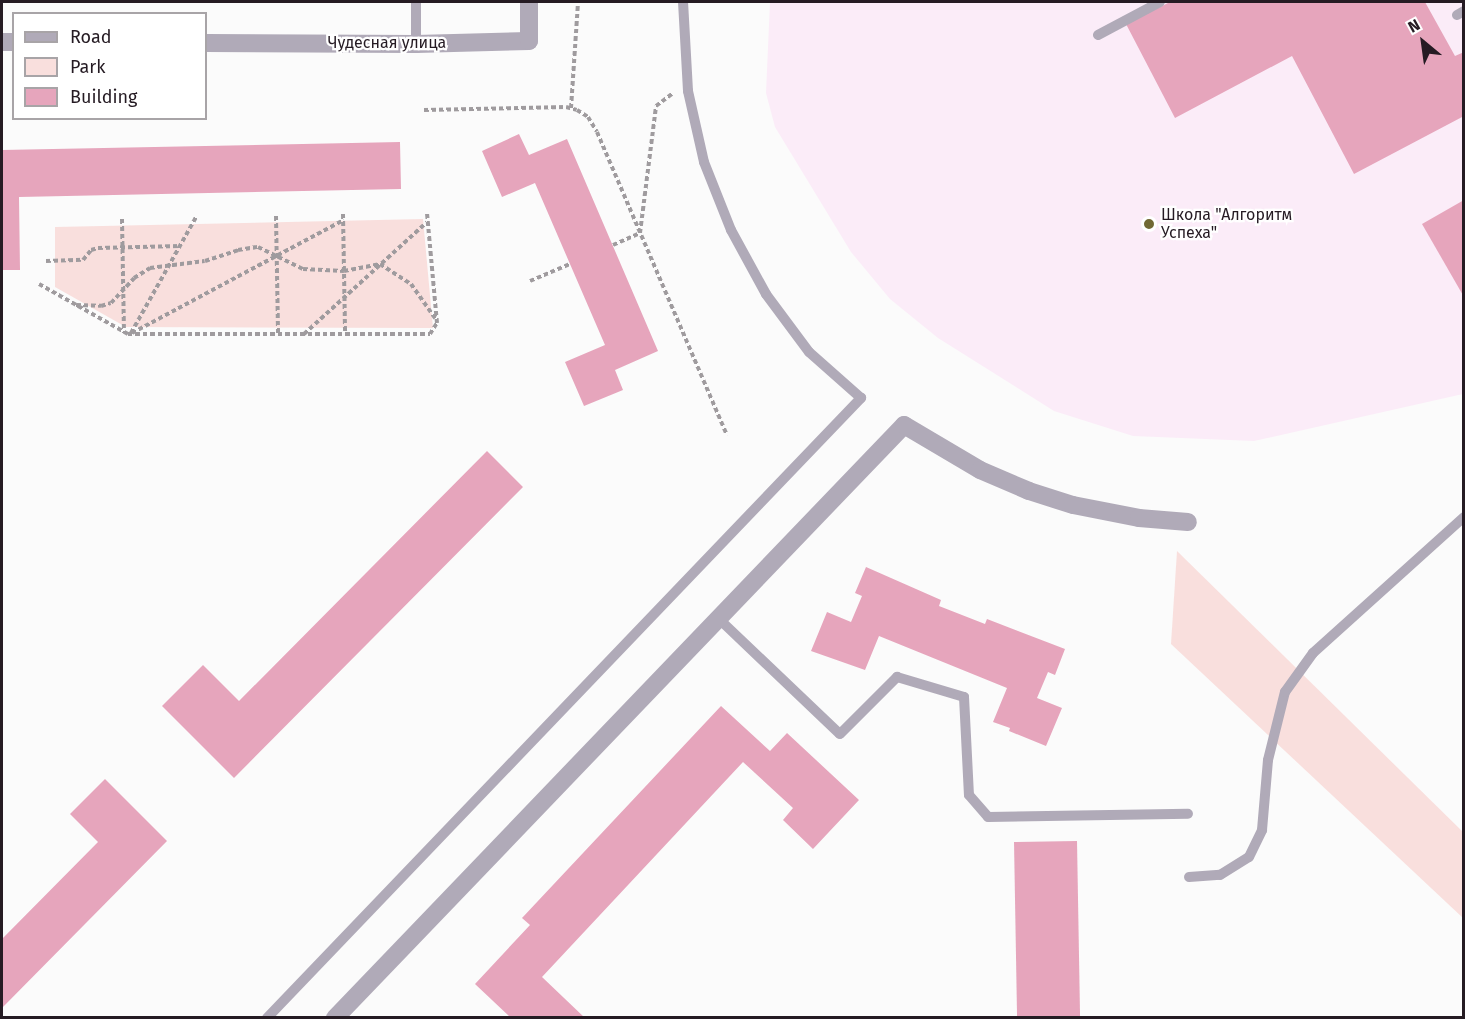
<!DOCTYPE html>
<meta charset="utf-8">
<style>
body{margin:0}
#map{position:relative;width:1465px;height:1019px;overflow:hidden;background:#fbfbfb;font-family:"Fira Sans",sans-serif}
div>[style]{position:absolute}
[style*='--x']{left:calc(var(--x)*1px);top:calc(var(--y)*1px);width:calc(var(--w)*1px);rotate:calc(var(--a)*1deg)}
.built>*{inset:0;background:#fbecf8}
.green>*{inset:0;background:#f9dfdd}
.building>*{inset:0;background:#e6a5bc;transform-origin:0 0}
.path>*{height:4px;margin-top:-2px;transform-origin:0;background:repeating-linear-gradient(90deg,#9f9b9e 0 4.5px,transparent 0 7.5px)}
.service>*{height:10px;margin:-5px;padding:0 5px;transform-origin:5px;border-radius:5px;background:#b0aab8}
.minor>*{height:18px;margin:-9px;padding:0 9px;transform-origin:9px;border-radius:9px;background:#b0aab8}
.tertiary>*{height:18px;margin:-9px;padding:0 9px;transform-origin:9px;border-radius:9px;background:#b0aab8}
.dots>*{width:16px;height:16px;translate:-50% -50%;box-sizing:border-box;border:3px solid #fff;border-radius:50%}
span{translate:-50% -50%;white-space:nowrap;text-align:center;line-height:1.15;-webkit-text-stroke:4.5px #fff;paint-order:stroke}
.street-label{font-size:16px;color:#251b23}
.poi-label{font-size:16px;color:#251b23}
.left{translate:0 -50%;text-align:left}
.frame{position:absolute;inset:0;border:3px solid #251b23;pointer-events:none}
.legend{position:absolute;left:12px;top:12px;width:195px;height:108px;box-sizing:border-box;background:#fff;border:2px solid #a8a4a7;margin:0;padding:8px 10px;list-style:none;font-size:18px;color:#251b23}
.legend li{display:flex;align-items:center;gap:12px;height:30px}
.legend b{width:30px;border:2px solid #a8a4a7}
.north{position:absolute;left:1393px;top:12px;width:60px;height:60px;-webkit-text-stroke:4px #fff;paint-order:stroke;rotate:331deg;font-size:16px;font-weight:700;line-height:24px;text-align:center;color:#251b23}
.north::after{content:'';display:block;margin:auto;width:21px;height:27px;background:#251b23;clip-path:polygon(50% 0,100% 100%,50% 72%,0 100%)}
</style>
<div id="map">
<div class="built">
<i style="clip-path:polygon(770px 2px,1463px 2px,1463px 394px,1254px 441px,1133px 436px,1054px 411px,938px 338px,890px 299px,851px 252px,775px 127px,766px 93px)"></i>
</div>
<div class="green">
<i style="clip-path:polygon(423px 219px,433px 328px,126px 327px,55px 287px,55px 227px)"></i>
<i style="clip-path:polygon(1177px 551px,1463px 832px,1463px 918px,1171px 644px)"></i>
</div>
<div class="building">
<i style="clip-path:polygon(1170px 2px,1425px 2px,1455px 56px,1464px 52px,1464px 116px,1354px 174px,1292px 56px,1175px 118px,1126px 24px)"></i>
<i style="clip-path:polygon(519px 134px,529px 155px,567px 139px,658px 351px,615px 370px,623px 390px,584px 406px,565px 362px,605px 345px,535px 183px,502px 197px,482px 151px)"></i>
<i style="clip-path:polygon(400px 142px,401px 189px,19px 197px,20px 270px,2px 270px,2px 150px)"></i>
<i style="clip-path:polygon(1464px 200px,1464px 297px,1422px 224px)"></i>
<i style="clip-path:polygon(487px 451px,523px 487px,234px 778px,162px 706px,203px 665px,239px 701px)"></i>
<i style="clip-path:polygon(866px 567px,941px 600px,939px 606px,985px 624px,987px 619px,1065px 649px,1055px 675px,1048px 672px,1037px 698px,1062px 708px,1046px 746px,1009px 731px,1010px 728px,993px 722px,1007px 688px,879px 636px,865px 670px,811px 651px,827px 612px,851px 622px,862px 596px,855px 593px)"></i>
<i style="clip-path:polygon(721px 706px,770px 751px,787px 733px,859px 800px,813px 849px,783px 820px,793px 808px,743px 762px,542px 977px,585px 1018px,511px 1018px,475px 984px,530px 925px,522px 918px)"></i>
<i style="clip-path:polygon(105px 779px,167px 841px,2px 1008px,2px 939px,98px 842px,70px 814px)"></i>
<i style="left:1077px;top:841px;width:177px;height:63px;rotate:89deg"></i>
</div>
<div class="path">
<i style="--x:571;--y:108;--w:106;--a:-86.2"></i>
<i style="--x:424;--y:110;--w:142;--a:-1.2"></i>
<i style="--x:566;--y:107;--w:11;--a:15"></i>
<i style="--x:577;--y:110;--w:13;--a:32"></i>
<i style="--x:588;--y:117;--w:17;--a:59"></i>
<i style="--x:597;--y:132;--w:330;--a:66.8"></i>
<i style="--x:343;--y:214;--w:120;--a:89"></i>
<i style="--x:276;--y:216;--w:118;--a:89"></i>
<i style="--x:122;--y:219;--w:114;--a:89"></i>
<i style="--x:613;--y:245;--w:30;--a:-24"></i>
<i style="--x:640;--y:233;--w:128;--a:-82.8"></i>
<i style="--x:656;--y:106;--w:20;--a:-37"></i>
<i style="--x:46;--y:261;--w:37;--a:-2"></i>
<i style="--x:83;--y:260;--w:13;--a:-51"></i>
<i style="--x:91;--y:250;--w:7;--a:-16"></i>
<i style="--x:98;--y:248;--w:82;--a:-1.4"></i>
<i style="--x:530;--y:281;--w:43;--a:-23"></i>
<i style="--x:39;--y:284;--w:102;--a:29.3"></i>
<i style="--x:128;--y:334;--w:302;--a:0"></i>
<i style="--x:430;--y:334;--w:13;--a:-58"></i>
<i style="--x:437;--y:323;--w:110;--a:-95.2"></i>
<i style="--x:76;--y:305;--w:25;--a:2"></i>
<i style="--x:101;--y:306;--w:10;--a:-17"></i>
<i style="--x:111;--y:303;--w:34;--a:-47"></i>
<i style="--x:134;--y:278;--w:19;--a:-32"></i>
<i style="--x:150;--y:268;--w:55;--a:-7.3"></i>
<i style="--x:205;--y:261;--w:35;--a:-18"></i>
<i style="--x:238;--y:250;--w:20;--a:-9"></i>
<i style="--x:258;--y:247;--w:50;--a:26.1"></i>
<i style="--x:303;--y:269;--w:41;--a:2.8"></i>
<i style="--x:344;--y:271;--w:37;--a:-11"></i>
<i style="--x:380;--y:264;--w:37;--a:33"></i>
<i style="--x:411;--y:284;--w:42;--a:54.8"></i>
<i style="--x:131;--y:333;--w:133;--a:-60.7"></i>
<i style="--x:132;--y:333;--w:240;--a:-28.1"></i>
<i style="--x:304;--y:334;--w:166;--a:-42.3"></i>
</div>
<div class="service">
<i style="--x:416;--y:2;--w:42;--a:90"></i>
<i style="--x:1457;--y:15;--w:8;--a:-30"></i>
<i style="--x:1098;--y:35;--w:70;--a:-28"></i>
<i style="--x:718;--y:618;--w:168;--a:43.6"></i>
<i style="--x:840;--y:734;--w:81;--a:-45"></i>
<i style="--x:897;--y:677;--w:70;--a:16.6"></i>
<i style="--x:964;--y:697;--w:98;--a:87.1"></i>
<i style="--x:969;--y:795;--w:29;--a:49"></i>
<i style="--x:988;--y:817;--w:200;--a:-0.9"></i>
<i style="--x:1189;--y:877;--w:31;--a:-4"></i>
<i style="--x:1220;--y:875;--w:34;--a:-32"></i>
<i style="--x:1249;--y:857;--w:30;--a:-64"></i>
<i style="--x:1262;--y:830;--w:70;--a:-85.1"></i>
<i style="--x:1268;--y:760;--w:70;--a:-76"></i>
<i style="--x:1285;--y:692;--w:48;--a:-54.3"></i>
<i style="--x:1313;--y:653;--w:203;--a:-42"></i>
<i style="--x:267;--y:1018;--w:859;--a:-46.23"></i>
<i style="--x:861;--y:398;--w:69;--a:-138.5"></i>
<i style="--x:809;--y:352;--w:72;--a:-126.6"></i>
<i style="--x:766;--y:294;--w:73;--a:-118.7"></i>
<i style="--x:731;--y:230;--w:73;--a:-111.7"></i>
<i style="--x:704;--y:162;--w:73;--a:-102.7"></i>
<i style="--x:688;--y:91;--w:89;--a:-93.2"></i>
</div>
<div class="minor">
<i style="--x:335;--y:1018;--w:822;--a:-46.18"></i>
<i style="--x:904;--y:425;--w:88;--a:30.6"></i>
<i style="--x:980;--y:470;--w:53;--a:23.2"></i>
<i style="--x:1029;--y:491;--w:46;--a:17.7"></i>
<i style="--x:1073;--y:505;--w:67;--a:11.1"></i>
<i style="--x:1139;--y:518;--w:49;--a:4.7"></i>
</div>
<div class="tertiary">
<i style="--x:2;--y:42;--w:12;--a:0"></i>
<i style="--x:206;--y:43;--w:210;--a:0.3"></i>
<i style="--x:416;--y:44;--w:113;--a:-1.5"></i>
<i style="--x:529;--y:41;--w:39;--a:-90"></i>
</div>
<div class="dots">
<i style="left:1149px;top:224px;background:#716834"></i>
</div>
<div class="street-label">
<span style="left:387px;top:43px">Чудесная улица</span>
</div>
<div class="poi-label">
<span class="left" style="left:1161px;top:224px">Школа "Алгоритм<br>Успеха"</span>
</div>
<div class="frame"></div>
<ul class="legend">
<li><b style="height:8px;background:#b0aab8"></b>Road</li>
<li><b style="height:16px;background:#f9dfdd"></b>Park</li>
<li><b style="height:16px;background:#e6a5bc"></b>Building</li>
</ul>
<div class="north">N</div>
</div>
